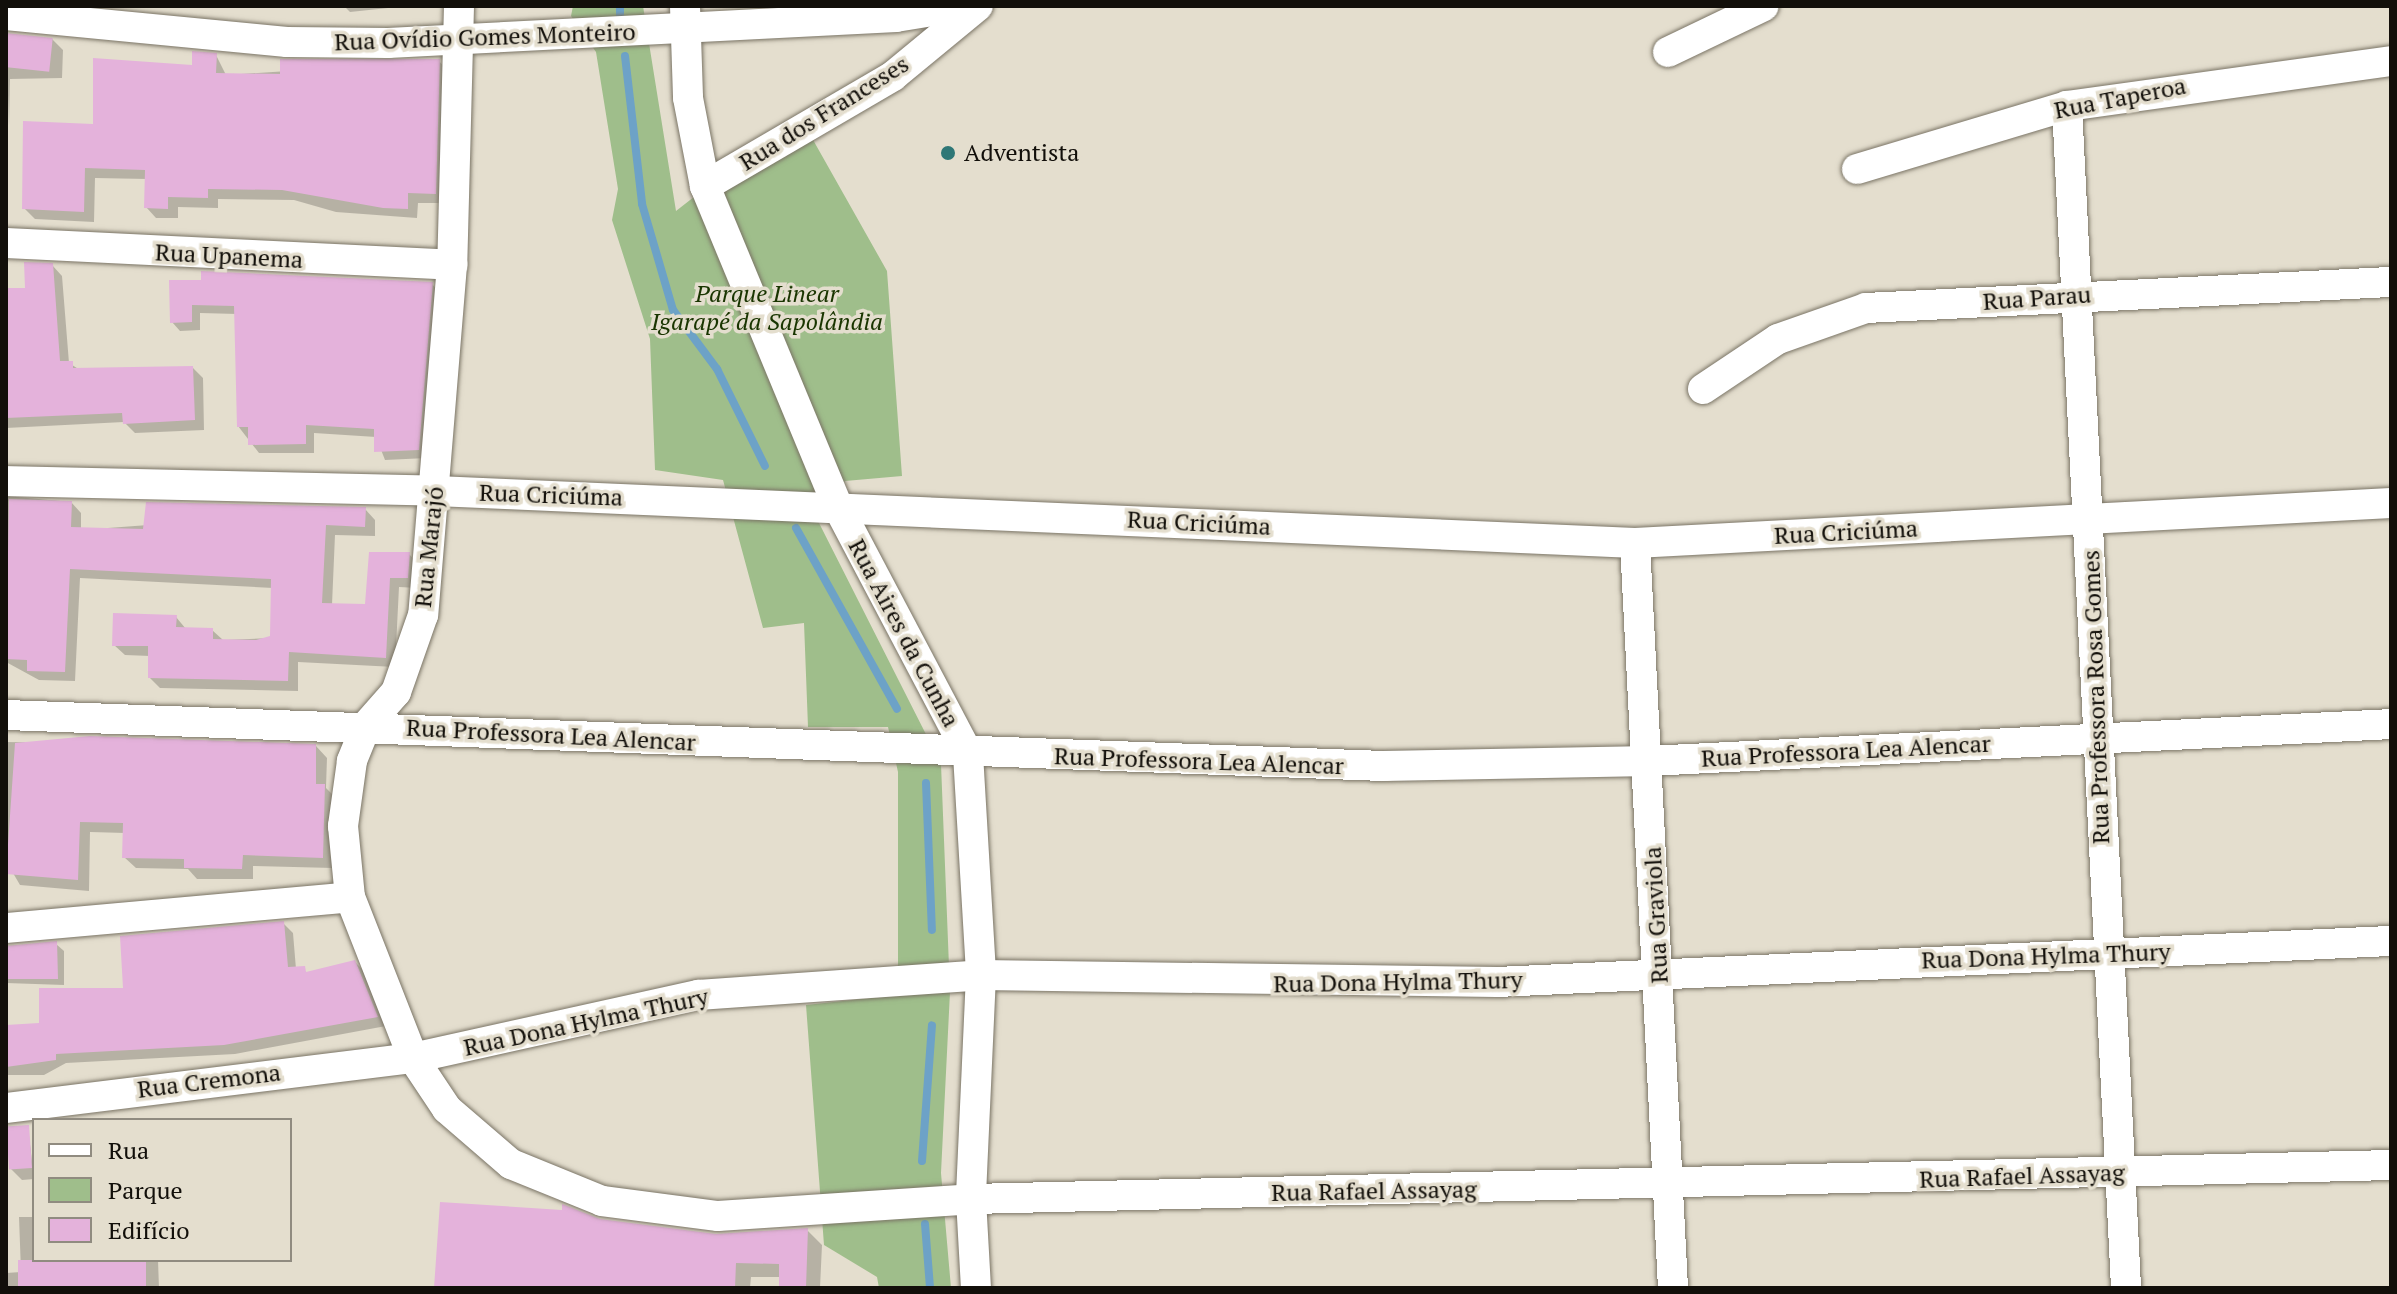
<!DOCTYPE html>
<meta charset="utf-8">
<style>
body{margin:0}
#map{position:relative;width:2397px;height:1294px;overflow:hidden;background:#e4dece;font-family:"PT Serif",serif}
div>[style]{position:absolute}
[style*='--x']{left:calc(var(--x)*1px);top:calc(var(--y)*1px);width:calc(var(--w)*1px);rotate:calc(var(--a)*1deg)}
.green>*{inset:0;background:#9fbe8b}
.shadow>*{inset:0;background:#0003}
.stream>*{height:8px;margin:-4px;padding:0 4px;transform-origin:4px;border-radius:4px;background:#6da2c7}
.building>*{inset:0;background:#e4b2db;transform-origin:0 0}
.roads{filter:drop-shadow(0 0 2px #7a7465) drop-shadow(0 0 2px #7a7465)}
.minor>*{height:30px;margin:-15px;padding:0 15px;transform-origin:15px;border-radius:15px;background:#fff}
.dots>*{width:22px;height:22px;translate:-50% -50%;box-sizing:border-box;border:4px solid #e4dece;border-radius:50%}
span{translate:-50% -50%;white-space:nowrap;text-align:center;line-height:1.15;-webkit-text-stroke:7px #e4dece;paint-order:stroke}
.street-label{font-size:24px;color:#120f0a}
.poi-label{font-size:24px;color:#120f0a}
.left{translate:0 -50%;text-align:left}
.park-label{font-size:24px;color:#193500;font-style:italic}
.frame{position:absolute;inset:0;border:8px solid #120f0a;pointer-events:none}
.legend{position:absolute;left:32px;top:1118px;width:260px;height:144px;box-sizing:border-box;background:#e4dece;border:2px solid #908b80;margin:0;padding:10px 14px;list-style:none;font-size:24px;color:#120f0a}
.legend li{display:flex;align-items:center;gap:16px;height:40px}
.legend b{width:40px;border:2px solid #908b80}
</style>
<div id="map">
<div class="green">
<i style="clip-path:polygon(573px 6px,643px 6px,676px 211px,799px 115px,887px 271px,902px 476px,845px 481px,818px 521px,941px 764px,950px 992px,941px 1173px,951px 1288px,879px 1288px,877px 1277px,824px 1245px,806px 1005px,898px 995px,898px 772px,888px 727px,808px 727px,804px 623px,763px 628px,723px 480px,655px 470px,650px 339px,612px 220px,618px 189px,596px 52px,571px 16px)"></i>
</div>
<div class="shadow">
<i style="clip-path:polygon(344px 6px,407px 6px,350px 12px)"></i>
<i style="clip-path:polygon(6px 34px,52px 39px,63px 50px,62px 78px,10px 79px,9px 126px)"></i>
<i style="clip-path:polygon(216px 55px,226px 75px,439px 61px,449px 72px,446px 203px,418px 203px,417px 218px,336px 212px,294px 200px,218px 199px,218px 208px,178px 207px,178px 218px,156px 218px,146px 207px,147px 179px,95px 178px,94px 222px,35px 219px,24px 208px,95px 126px)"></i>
<i style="clip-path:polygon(52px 265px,62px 276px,69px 363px,80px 370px,193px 368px,203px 378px,204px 430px,135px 433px,124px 422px,6px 428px,6px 290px,28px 290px)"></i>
<i style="clip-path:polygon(171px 282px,432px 284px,440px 293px,427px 458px,385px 460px,376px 437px,314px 433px,314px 453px,259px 453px,238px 426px,237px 314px,200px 313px,200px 330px,180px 331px,172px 322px)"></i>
<i style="clip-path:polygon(6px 496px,71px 502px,81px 513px,81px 530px,365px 509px,375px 520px,375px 536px,335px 535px,332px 605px,367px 606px,409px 554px,419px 565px,418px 588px,399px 587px,395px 667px,298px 662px,298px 691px,160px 688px,150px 678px,150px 656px,125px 655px,114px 645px,176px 617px,186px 629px,212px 630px,223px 640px,272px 638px,273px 588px,80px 578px,75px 681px,39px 680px,6px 662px)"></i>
<i style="clip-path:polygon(6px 742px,316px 746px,327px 758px,326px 788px,335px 797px,333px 868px,253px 866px,253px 879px,197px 879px,188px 869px,136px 868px,124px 857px,125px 833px,90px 832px,89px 891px,20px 885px,6px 861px)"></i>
<i style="clip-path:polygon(283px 923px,293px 933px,296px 969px,310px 973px,355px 962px,365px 972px,386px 1026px,235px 1054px,66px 1063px,44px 1075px,6px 1075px,6px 1027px,41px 1025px)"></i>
<i style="clip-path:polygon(56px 944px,64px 951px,64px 985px,6px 983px,6px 946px)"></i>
<i style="clip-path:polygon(28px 1127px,34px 1179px,22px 1180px,11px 1169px)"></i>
<i style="clip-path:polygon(19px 1217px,34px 1217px,34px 1260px,158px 1260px,159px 1288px,6px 1288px,6px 1273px,21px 1272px)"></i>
<i style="clip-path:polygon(599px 1221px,716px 1236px,807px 1230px,822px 1245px,820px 1288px,781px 1288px,781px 1277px,751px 1277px,750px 1288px,436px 1288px)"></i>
</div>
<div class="stream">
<i style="--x:620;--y:6;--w:10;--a:90"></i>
<i style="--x:625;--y:56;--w:149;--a:83.4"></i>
<i style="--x:642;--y:204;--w:110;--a:73.7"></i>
<i style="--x:673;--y:310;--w:74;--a:53.3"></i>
<i style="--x:717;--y:369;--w:108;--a:63.7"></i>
<i style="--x:796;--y:528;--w:207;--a:60.8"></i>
<i style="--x:926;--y:783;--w:147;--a:87.7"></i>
<i style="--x:922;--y:1161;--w:136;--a:-85.8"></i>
<i style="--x:925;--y:1224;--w:64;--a:85.5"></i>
</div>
<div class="building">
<i style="left:6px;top:33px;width:47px;height:34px;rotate:6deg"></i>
<i style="clip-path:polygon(192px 51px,217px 53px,216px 73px,280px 74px,280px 59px,440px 59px,436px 194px,408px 193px,408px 209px,383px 208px,282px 190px,208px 189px,208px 198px,168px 197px,168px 209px,144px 208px,145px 170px,85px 168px,84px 212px,22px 209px,23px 121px,93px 124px,93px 58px,192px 65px)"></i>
<i style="clip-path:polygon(24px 262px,53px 263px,60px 361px,73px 361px,73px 368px,193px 366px,195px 420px,123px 424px,122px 413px,6px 418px,6px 288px,25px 288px)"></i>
<i style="clip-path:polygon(201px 271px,433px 282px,419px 450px,374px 452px,374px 429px,306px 425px,306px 444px,248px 445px,248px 427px,237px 427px,234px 306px,192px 305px,192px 322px,170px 323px,169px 280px,201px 280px)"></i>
<i style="clip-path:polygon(9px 499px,72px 501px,71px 527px,143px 529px,146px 502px,366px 507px,365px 527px,326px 525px,322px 603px,365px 604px,369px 552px,410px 552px,408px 578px,390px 578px,386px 658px,289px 652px,288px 681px,148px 678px,148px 646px,112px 646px,113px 613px,177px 615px,176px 627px,213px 628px,213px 639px,256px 640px,270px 636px,271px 579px,70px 569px,65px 672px,27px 671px,27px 660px,6px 659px)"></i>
<i style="clip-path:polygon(90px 736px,316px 744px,316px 784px,325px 784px,323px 858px,243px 855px,242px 869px,184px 868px,184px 859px,122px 858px,123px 823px,80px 822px,78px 880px,6px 874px,15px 743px)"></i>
<i style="clip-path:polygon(284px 921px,288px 967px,305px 966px,306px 972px,355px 960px,378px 1017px,224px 1045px,56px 1054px,56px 1060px,6px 1067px,6px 1025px,39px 1023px,39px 988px,123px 988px,120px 936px)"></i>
<i style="clip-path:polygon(57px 941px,58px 979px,6px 979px,6px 946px)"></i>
<i style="left:29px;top:1125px;width:43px;height:23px;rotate:86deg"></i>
<i style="clip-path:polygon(440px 1202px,562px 1210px,562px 1204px,600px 1219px,716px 1234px,808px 1228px,806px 1288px,779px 1288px,779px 1264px,736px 1263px,735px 1288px,434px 1288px)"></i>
<i style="left:18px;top:1260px;width:128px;height:28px"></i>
</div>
<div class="roads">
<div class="minor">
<i style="--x:459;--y:6;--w:259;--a:91.5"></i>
<i style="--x:452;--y:265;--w:351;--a:94.7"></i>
<i style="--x:423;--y:615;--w:82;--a:109.3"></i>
<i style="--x:396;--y:692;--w:45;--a:131.4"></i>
<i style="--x:366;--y:726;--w:38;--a:112"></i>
<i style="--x:352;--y:761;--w:66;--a:97.9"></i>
<i style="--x:343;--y:826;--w:71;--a:84.4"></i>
<i style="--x:350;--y:897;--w:173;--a:68.6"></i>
<i style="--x:413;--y:1058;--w:61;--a:56.3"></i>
<i style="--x:447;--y:1109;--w:84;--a:40.7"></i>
<i style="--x:511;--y:1164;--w:98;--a:22.1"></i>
<i style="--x:602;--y:1201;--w:117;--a:7.4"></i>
<i style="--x:718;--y:1216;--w:254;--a:-3.8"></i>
<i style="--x:971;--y:1199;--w:1420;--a:-1.37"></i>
<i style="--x:685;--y:6;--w:92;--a:88.1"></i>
<i style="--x:688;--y:98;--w:90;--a:79.1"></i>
<i style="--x:705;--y:186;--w:347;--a:67.5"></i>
<i style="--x:838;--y:507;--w:279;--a:62.2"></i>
<i style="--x:968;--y:754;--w:221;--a:86.6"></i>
<i style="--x:981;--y:975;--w:224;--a:92.6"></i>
<i style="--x:971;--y:1199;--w:89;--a:86.8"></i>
<i style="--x:6;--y:15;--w:282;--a:5.5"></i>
<i style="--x:287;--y:42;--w:101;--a:0.6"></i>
<i style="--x:388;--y:43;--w:509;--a:-2.93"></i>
<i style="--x:896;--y:17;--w:68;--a:-9.3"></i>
<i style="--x:1668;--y:52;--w:106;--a:-25.6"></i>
<i style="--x:2067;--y:106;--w:1183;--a:87.14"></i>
<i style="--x:1857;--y:169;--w:219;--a:-16.7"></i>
<i style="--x:2067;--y:106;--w:327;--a:-7.9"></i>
<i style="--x:705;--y:186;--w:218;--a:-30.3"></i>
<i style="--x:893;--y:76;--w:110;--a:-39.5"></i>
<i style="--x:6;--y:243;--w:447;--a:2.8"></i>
<i style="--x:1703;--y:389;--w:90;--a:-33.7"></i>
<i style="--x:1778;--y:339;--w:93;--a:-19.4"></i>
<i style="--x:1866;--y:308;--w:526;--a:-2.84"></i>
<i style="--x:6;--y:481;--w:430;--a:1.3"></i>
<i style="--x:436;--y:491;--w:1200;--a:2.48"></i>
<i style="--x:1635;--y:543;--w:757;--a:-3.03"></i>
<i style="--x:1635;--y:543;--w:746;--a:87.08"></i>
<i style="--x:6;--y:715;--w:1380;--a:2.12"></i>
<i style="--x:1385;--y:766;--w:264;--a:-1.1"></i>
<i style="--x:1649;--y:761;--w:743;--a:-2.85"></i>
<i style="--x:6;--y:928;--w:345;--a:-5.1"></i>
<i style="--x:6;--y:1108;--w:410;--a:-7"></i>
<i style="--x:413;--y:1058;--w:292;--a:-12.5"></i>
<i style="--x:698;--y:995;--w:284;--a:-4"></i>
<i style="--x:981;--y:975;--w:516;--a:0.78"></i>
<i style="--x:1497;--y:982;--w:895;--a:-2.63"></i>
</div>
</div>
<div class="dots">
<i style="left:948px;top:153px;background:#2e7776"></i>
</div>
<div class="street-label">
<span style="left:485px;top:37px;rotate:-2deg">Rua Ovídio Gomes Monteiro</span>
<span style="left:2120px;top:98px;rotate:-11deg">Rua Taperoa</span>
<span style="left:824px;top:113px;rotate:-32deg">Rua dos Franceses</span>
<span style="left:229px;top:256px;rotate:3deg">Rua Upanema</span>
<span style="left:2037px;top:298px;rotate:-4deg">Rua Parau</span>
<span style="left:551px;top:495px;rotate:2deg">Rua Criciúma</span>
<span style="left:1199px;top:523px;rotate:3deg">Rua Criciúma</span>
<span style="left:1846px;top:532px;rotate:-3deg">Rua Criciúma</span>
<span style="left:429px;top:547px;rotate:-84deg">Rua Marajó</span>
<span style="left:904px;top:633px;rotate:62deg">Rua Aires da Cunha</span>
<span style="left:2096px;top:697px;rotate:-92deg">Rua Professora Rosa Gomes</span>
<span style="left:551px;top:735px;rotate:3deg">Rua Professora Lea Alencar</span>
<span style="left:1846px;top:751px;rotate:-3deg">Rua Professora Lea Alencar</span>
<span style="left:1199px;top:761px;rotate:2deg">Rua Professora Lea Alencar</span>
<span style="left:1656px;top:915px;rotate:-93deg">Rua Graviola</span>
<span style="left:2046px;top:956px;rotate:-2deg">Rua Dona Hylma Thury</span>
<span style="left:1398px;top:982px;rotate:-1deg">Rua Dona Hylma Thury</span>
<span style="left:586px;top:1022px;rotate:-12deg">Rua Dona Hylma Thury</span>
<span style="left:209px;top:1081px;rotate:-7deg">Rua Cremona</span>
<span style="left:2022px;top:1176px;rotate:-2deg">Rua Rafael Assayag</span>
<span style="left:1374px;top:1191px;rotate:-1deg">Rua Rafael Assayag</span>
</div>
<div class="poi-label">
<span class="left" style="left:964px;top:153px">Adventista</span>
</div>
<div class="park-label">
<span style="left:767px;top:308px">Parque Linear<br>Igarapé da Sapolândia</span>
</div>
<div class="frame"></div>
<ul class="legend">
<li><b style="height:10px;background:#fff"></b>Rua</li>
<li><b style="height:22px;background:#9fbe8b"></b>Parque</li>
<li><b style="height:22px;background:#e4b2db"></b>Edifício</li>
</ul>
</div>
